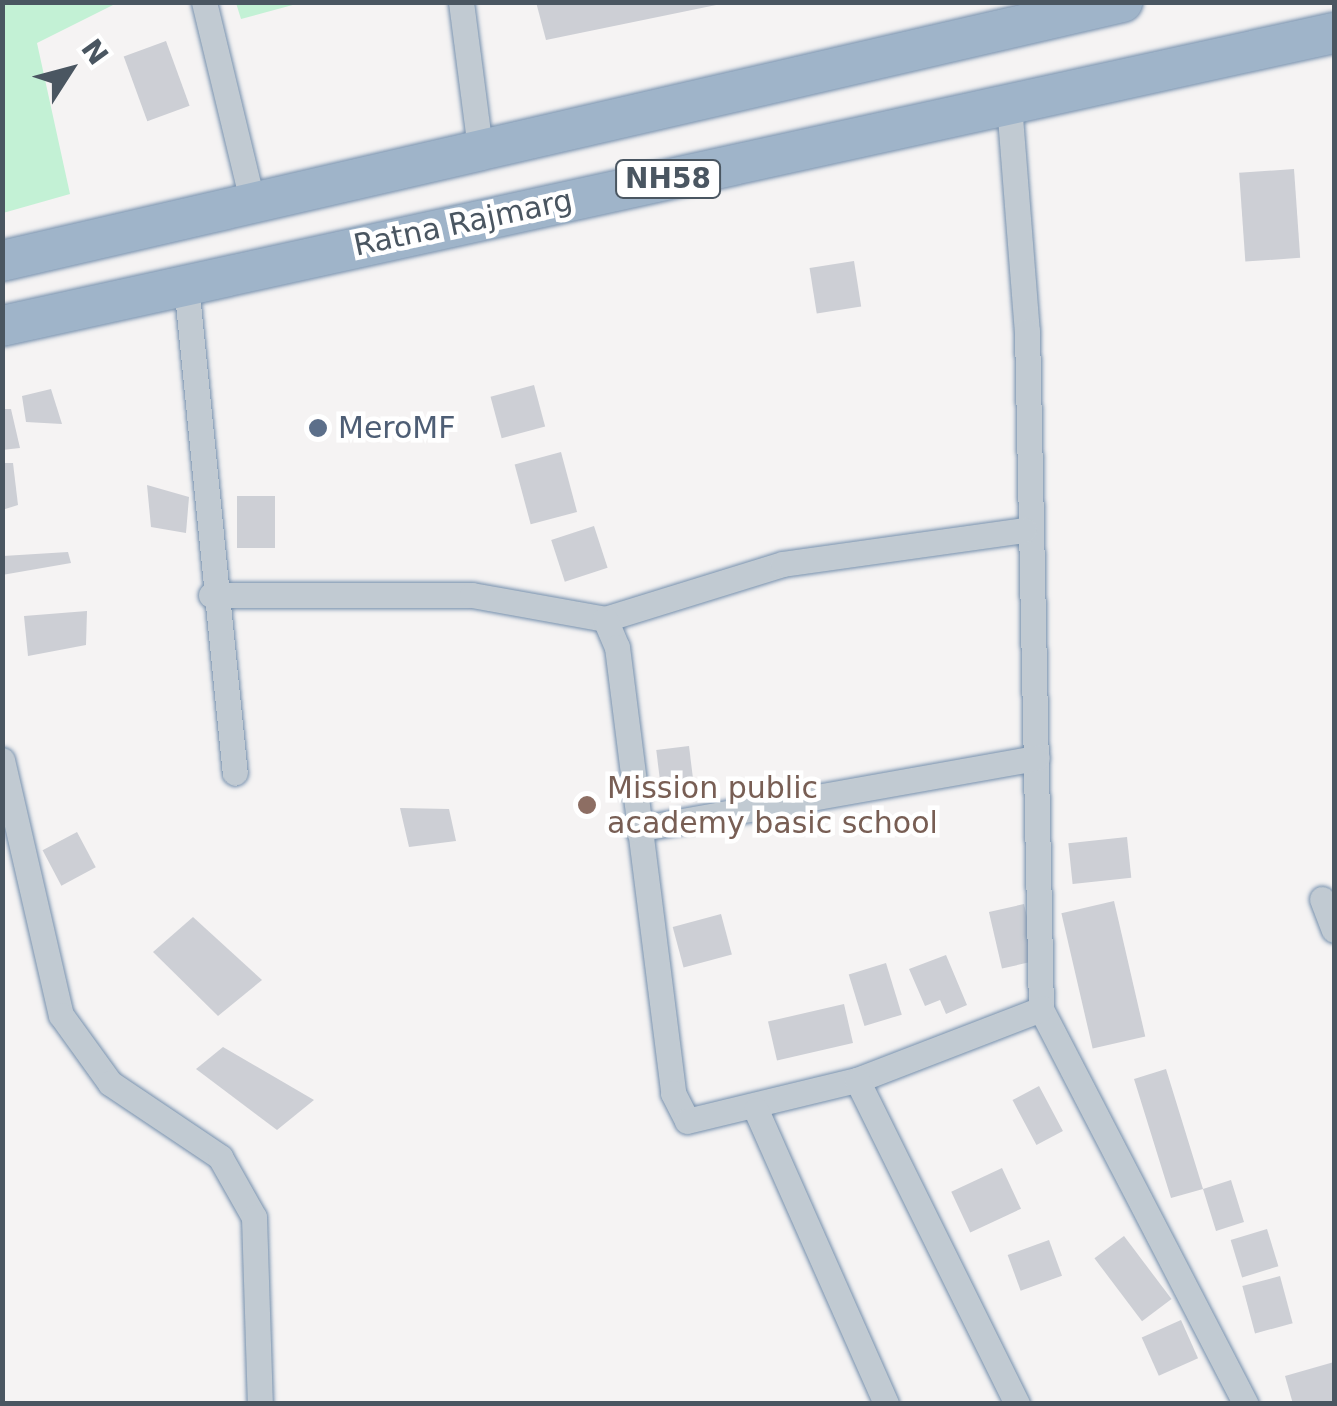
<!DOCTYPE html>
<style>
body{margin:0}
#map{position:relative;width:1337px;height:1406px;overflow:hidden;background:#f5f3f3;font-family:"DejaVu Sans",sans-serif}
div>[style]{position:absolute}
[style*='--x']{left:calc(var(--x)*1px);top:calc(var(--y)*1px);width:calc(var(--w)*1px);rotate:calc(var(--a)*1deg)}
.green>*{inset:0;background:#c3f1d5}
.building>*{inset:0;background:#cdcfd5;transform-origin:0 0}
.roads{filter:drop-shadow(0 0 2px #7690ad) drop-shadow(0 0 2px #7690ad)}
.minor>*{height:25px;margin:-12.5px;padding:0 12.5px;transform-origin:12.5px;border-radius:12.5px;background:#c1cad2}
.trunk>*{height:40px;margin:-20px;padding:0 20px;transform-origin:20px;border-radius:20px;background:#9fb4c9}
.dots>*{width:28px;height:28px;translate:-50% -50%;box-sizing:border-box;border:5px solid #fff;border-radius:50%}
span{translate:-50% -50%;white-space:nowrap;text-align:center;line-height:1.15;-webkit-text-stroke:9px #fff;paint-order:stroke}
.shield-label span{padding:2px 8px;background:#fff;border:2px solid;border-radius:8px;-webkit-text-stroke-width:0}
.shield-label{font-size:28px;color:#4a5661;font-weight:700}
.street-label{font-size:30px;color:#4a5661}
.service-label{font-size:30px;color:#4e5e75}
.left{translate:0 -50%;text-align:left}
.education-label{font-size:30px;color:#785e54}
.frame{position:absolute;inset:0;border:5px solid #4a5661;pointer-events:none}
.north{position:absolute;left:20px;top:20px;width:100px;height:100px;-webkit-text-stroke:8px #fff;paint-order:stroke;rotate:54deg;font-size:28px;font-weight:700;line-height:40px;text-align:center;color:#4a5661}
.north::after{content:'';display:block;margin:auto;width:35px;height:45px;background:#4a5661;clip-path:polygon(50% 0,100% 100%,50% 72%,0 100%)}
</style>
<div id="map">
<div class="green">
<i style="clip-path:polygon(3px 2px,117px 3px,37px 43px,70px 194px,3px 213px)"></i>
<i style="clip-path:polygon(236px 3px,236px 2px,300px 3px,241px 19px)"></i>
</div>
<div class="building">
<i style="clip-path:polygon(536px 2px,721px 2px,721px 4px,546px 40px)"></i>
<i style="left:166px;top:41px;width:69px;height:45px;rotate:70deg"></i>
<i style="left:1294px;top:169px;width:89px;height:55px;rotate:86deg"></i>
<i style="left:854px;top:261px;width:46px;height:45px;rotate:81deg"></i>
<i style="left:534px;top:385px;width:43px;height:45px;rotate:75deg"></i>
<i style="clip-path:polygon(51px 389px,62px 424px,26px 422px,22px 396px)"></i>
<i style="clip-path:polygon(2px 409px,11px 409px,20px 448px,2px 450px)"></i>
<i style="left:561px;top:452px;width:62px;height:48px;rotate:75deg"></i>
<i style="clip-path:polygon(2px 463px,13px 463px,18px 505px,2px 510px)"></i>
<i style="clip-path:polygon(147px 485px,189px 497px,186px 533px,151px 527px)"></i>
<i style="left:237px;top:496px;width:38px;height:52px"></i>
<i style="left:594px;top:526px;width:44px;height:45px;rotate:72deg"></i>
<i style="clip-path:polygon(68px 552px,71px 563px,2px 575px,3px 556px)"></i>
<i style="clip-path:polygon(87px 611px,86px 645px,28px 656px,24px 616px)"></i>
<i style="left:689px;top:746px;width:42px;height:33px;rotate:83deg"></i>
<i style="clip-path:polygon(400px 808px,449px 809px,456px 841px,409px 847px)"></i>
<i style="left:77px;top:832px;width:40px;height:39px;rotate:62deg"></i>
<i style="left:1127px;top:837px;width:41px;height:59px;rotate:84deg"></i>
<i style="left:1114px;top:901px;width:139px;height:54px;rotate:77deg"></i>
<i style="left:1024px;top:904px;width:58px;height:36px;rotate:77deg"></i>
<i style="left:721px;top:914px;width:42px;height:50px;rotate:75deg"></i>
<i style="clip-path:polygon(193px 917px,262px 980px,218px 1016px,153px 952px)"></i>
<i style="clip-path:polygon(946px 955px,967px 1005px,946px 1014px,940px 1000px,925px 1006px,909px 969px)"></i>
<i style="left:886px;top:963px;width:54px;height:39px;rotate:73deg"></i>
<i style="left:844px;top:1004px;width:40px;height:78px;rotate:77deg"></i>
<i style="clip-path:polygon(223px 1047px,314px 1100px,277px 1130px,196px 1069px)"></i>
<i style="clip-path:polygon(1166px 1069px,1203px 1189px,1231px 1180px,1244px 1222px,1216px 1231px,1203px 1189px,1171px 1198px,1134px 1079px)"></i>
<i style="left:1039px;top:1086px;width:51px;height:30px;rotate:62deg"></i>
<i style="left:1002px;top:1168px;width:45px;height:56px;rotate:65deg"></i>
<i style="left:1267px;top:1229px;width:39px;height:38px;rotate:73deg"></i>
<i style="left:1124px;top:1236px;width:79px;height:37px;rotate:53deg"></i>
<i style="left:1049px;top:1240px;width:38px;height:44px;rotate:70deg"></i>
<i style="left:1280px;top:1276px;width:49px;height:39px;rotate:75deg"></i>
<i style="left:1181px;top:1320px;width:42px;height:43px;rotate:66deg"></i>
<i style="clip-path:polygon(1334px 1362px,1334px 1404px,1293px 1404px,1285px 1376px)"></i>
</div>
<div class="roads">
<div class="minor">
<i style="--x:204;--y:2;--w:204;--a:76.4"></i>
<i style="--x:461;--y:2;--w:147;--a:82.6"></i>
<i style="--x:1009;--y:104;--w:228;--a:85.5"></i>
<i style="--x:1027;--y:331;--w:678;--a:88.82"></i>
<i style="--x:1041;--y:1009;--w:445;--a:62.6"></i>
<i style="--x:186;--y:284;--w:491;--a:84.3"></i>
<i style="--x:211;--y:595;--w:261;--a:0"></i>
<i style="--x:472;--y:595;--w:135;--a:10.2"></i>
<i style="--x:605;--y:619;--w:186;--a:-17.2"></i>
<i style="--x:783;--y:564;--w:243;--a:-8"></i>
<i style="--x:605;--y:619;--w:30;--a:67"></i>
<i style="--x:617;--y:647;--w:450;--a:82.8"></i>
<i style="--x:673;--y:1093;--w:31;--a:63"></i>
<i style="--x:687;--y:1121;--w:175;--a:-13.6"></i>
<i style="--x:857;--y:1080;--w:197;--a:-21.1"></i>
<i style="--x:2;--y:760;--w:262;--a:77"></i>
<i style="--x:61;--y:1015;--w:84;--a:54.2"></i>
<i style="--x:110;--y:1083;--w:133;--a:33.9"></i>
<i style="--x:220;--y:1157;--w:69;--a:60.5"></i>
<i style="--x:254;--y:1217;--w:187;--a:88.2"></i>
<i style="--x:637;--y:829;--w:406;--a:-10.1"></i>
<i style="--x:1322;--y:899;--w:33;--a:69"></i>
<i style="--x:857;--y:1080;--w:361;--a:63.7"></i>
<i style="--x:756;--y:1110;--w:321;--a:66.1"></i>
</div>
<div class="trunk">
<i style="--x:2;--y:261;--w:1150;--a:-13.02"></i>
<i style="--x:2;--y:326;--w:1364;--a:-12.41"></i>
</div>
</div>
<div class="dots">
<i style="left:318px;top:428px;background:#5c6f8a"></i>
<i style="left:587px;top:805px;background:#8d6e63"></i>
</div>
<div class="shield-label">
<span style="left:668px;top:179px">NH58</span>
</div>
<div class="street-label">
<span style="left:463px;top:223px;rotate:-12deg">Ratna Rajmarg</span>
</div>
<div class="service-label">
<span class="left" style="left:338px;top:428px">MeroMF</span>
</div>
<div class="education-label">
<span class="left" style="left:607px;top:805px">Mission public<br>academy basic school</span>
</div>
<div class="frame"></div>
<div class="north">N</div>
</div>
